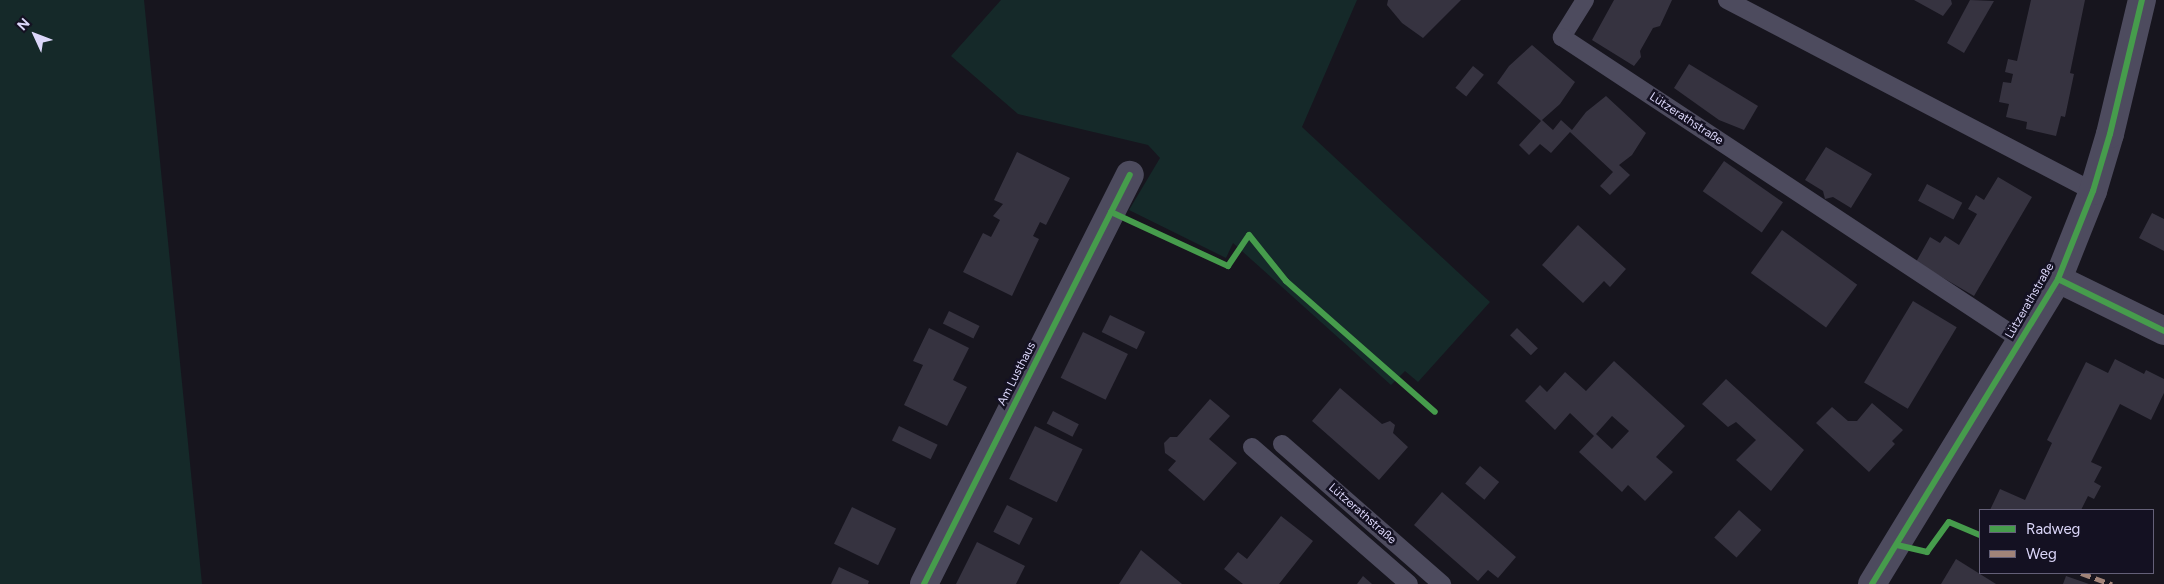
<!DOCTYPE html>
<meta charset="utf-8">
<style>
body{margin:0}
#map{position:relative;width:2164px;height:584px;overflow:hidden;background:#17151e;font-family:Figtree,sans-serif}
div>[style]{position:absolute}
[style*='--x']{left:calc(var(--x)*1px);top:calc(var(--y)*1px);width:calc(var(--w)*1px);rotate:calc(var(--a)*1deg)}
.green>*{inset:0;background:#152929}
.building>*{inset:0;background:#363340;transform-origin:0 0}
.service>*{height:18px;margin:-9px;padding:0 9px;transform-origin:9px;border-radius:9px;background:#4d4b5e}
.minor>*{height:28px;margin:-14px;padding:0 14px;transform-origin:14px;border-radius:14px;background:#4d4b5e}
.tertiary>*{height:28px;margin:-14px;padding:0 14px;transform-origin:14px;border-radius:14px;background:#4d4b5e}
.quiet>*{height:5px;margin-top:-2.5px;transform-origin:0;background:repeating-linear-gradient(90deg,#a18479 0 10px,transparent 0 15px)}
.cycleway>*{height:6px;margin:-3px;padding:0 3px;transform-origin:3px;border-radius:3px;background:#469c4c}
span{translate:-50% -50%;white-space:nowrap;text-align:center;line-height:1.15;-webkit-text-stroke:5px #141122;paint-order:stroke}
.street-label{font-size:12px;color:#dcd7fa}
.legend{position:absolute;left:1979px;top:509px;width:175px;height:65px;box-sizing:border-box;background:#141122;border:1px solid #646078;margin:0;padding:6px 9px;list-style:none;font-size:15px;color:#dcd7fa}
.legend li{display:flex;align-items:center;gap:10px;height:25px}
.legend b{width:25px;border:1px solid #646078}
.north{position:absolute;left:10px;top:10px;width:50px;height:50px;-webkit-text-stroke:4px #141122;paint-order:stroke;rotate:313deg;font-size:14px;font-weight:700;line-height:20px;text-align:center;color:#dcd7fa}
.north::after{content:'';display:block;margin:auto;width:18px;height:22px;background:#dcd7fa;clip-path:polygon(50% 0,100% 100%,50% 72%,0 100%)}
</style>
<div id="map">
<div class="green">
<i style="clip-path:polygon(0 0,144px 0,202px 584px,0 584px)"></i>
<i style="clip-path:polygon(1001px 0,1357px 0,1302px 127px,1490px 302px,1418px 382px,1405px 371px,1391px 385px,1233px 243px,1226px 258px,1129px 210px,1160px 158px,1148px 145px,1018px 114px,951px 56px)"></i>
</div>
<div class="building">
<i style="clip-path:polygon(1388px 0,1461px 0,1423px 38px,1402px 23px,1387px 5px)"></i>
<i style="clip-path:polygon(1614px 0,1672px 0,1660px 26px,1653px 28px,1640px 51px,1641px 57px,1634px 66px,1592px 40px)"></i>
<i style="clip-path:polygon(1914px 0,1951px 0,1952px 4px,1943px 16px)"></i>
<i style="clip-path:polygon(1970px 0,1994px 1px,1964px 53px,1947px 43px)"></i>
<i style="clip-path:polygon(2031px 0,2085px 0,2070px 73px,2074px 74px,2065px 117px,2061px 116px,2056px 136px,2026px 129px,2027px 122px,2006px 117px,2009px 104px,1999px 102px,2003px 82px,2011px 83px,2013px 74px,2005px 72px,2008px 59px,2017px 61px)"></i>
<i style="clip-path:polygon(1532px 45px,1575px 82px,1560px 104px,1542px 120px,1553px 130px,1561px 120px,1572px 130px,1586px 112px,1606px 96px,1646px 133px,1632px 155px,1619px 165px,1630px 175px,1610px 195px,1600px 186px,1613px 172px,1570px 132px,1551px 153px,1540px 144px,1529px 155px,1519px 145px,1541px 121px,1497px 83px,1509px 66px)"></i>
<i style="clip-path:polygon(1689px 64px,1758px 106px,1744px 130px,1719px 120px,1674px 88px)"></i>
<i style="left:1473px;top:66px;width:14px;height:28px;rotate:39deg"></i>
<i style="clip-path:polygon(1826px 147px,1872px 174px,1851px 208px,1833px 197px,1825px 199px,1823px 191px,1805px 180px)"></i>
<i style="clip-path:polygon(1017px 152px,1070px 178px,1046px 225px,1040px 222px,1033px 236px,1039px 239px,1012px 296px,963px 272px,983px 233px,991px 237px,1000px 220px,993px 216px,1003px 204px,994px 200px)"></i>
<i style="left:1724px;top:161px;width:72px;height:37px;rotate:35deg"></i>
<i style="clip-path:polygon(1998px 177px,2032px 197px,1974px 296px,1916px 262px,1930px 237px,1940px 243px,1945px 236px,1959px 245px,1977px 214px,1968px 209px,1976px 195px,1984px 200px)"></i>
<i style="left:1927px;top:184px;width:40px;height:19px;rotate:28deg"></i>
<i style="clip-path:polygon(2152px 213px,2164px 219px,2164px 251px,2139px 238px)"></i>
<i style="clip-path:polygon(1578px 225px,1626px 269px,1610px 287px,1604px 281px,1583px 303px,1542px 265px)"></i>
<i style="left:1782px;top:230px;width:93px;height:53px;rotate:36deg"></i>
<i style="left:1913px;top:301px;width:51px;height:95px;rotate:31deg"></i>
<i style="left:949px;top:311px;width:34px;height:14px;rotate:26deg"></i>
<i style="left:1110px;top:315px;width:39px;height:19px;rotate:26deg"></i>
<i style="clip-path:polygon(929px 328px,969px 348px,953px 380px,967px 387px,947px 426px,904px 405px,923px 365px,913px 361px)"></i>
<i style="left:1517px;top:328px;width:29px;height:10px;rotate:44deg"></i>
<i style="left:1083px;top:332px;width:50px;height:51px;rotate:26deg"></i>
<i style="clip-path:polygon(2115px 359px,2144px 374px,2146px 370px,2164px 379px,2164px 393px,2151px 420px,2120px 404px,2091px 462px,2102px 467px,2094px 482px,2101px 486px,2094px 499px,2088px 496px,2081px 510px,1990px 510px,2000px 489px,2025px 500px,2052px 443px,2047px 440px,2086px 362px,2108px 373px)"></i>
<i style="clip-path:polygon(evenodd,1614px 361px,1685px 426px,1656px 457px,1673px 472px,1645px 501px,1628px 485px,1622px 492px,1579px 452px,1594px 436px,1570px 413px,1555px 430px,1525px 401px,1540px 385px,1547px 392px,1565px 372px,1586px 391px,1614px 361px,1612px 416px,1629px 431px,1612px 449px,1596px 434px,1612px 416px)"></i>
<i style="clip-path:polygon(1726px 379px,1804px 450px,1771px 491px,1736px 460px,1756px 440px,1736px 422px,1728px 427px,1702px 404px)"></i>
<i style="clip-path:polygon(1340px 388px,1382px 424px,1390px 421px,1395px 425px,1393px 433px,1408px 447px,1379px 480px,1312px 421px)"></i>
<i style="clip-path:polygon(1210px 399px,1230px 416px,1209px 439px,1237px 463px,1204px 501px,1168px 470px,1176px 461px,1165px 453px,1164px 443px,1170px 437px,1177px 437px)"></i>
<i style="clip-path:polygon(1872px 403px,1903px 430px,1892px 441px,1895px 444px,1869px 472px,1816px 423px,1832px 407px,1848px 421px,1857px 421px)"></i>
<i style="left:1053px;top:411px;width:29px;height:14px;rotate:27deg"></i>
<i style="left:899px;top:426px;width:43px;height:16px;rotate:26deg"></i>
<i style="left:1035px;top:426px;width:53px;height:59px;rotate:26deg"></i>
<i style="left:1480px;top:466px;width:25px;height:23px;rotate:40deg"></i>
<i style="clip-path:polygon(1442px 492px,1516px 557px,1498px 578px,1488px 570px,1478px 581px,1414px 525px)"></i>
<i style="left:1007px;top:505px;width:29px;height:30px;rotate:27deg"></i>
<i style="left:852px;top:507px;width:49px;height:41px;rotate:26deg"></i>
<i style="left:1739px;top:510px;width:30px;height:37px;rotate:42deg"></i>
<i style="clip-path:polygon(1281px 516px,1313px 541px,1279px 584px,1243px 584px,1224px 569px,1238px 552px,1247px 559px)"></i>
<i style="clip-path:polygon(977px 542px,1025px 566px,1016px 584px,956px 584px)"></i>
<i style="clip-path:polygon(1141px 550px,1182px 584px,1119px 584px)"></i>
<i style="clip-path:polygon(1956px 559px,1996px 584px,1941px 584px)"></i>
<i style="clip-path:polygon(839px 567px,869px 581px,868px 584px,831px 584px)"></i>
<i style="clip-path:polygon(1363px 576px,1372px 584px,1357px 584px)"></i>
<i style="clip-path:polygon(2066px 576px,2089px 584px,2063px 584px)"></i>
</div>
<div class="service">
<i style="--x:1585;--y:0;--w:44;--a:121.9"></i>
<i style="--x:1562;--y:37;--w:550;--a:33.43"></i>
<i style="--x:1727;--y:0;--w:413;--a:27.6"></i>
<i style="--x:1282;--y:444;--w:213;--a:41.2"></i>
<i style="--x:1252;--y:447;--w:208;--a:41.1"></i>
</div>
<div class="minor">
<i style="--x:2058;--y:279;--w:118;--a:26.1"></i>
<i style="--x:924;--y:584;--w:458;--a:-63.3"></i>
</div>
<div class="tertiary">
<i style="--x:1872;--y:584;--w:357;--a:-58.6"></i>
<i style="--x:2058;--y:279;--w:95;--a:-68.3"></i>
<i style="--x:2093;--y:191;--w:59;--a:-73.4"></i>
<i style="--x:2110;--y:134;--w:138;--a:-76.6"></i>
</div>
<div class="quiet">
<i style="--x:2081;--y:573;--w:33;--a:20"></i>
</div>
<div class="cycleway">
<i style="--x:1111;--y:212;--w:129;--a:24.8"></i>
<i style="--x:1228;--y:266;--w:37;--a:-56"></i>
<i style="--x:1249;--y:235;--w:59;--a:51.2"></i>
<i style="--x:1286;--y:281;--w:198;--a:41.3"></i>
<i style="--x:2058;--y:279;--w:118;--a:26.1"></i>
<i style="--x:1897;--y:545;--w:31;--a:13"></i>
<i style="--x:1927;--y:552;--w:37;--a:-54"></i>
<i style="--x:1949;--y:522;--w:34;--a:23"></i>
<i style="--x:924;--y:584;--w:458;--a:-63.3"></i>
<i style="--x:1872;--y:584;--w:357;--a:-58.6"></i>
<i style="--x:2058;--y:279;--w:95;--a:-68.3"></i>
<i style="--x:2093;--y:191;--w:59;--a:-73.4"></i>
<i style="--x:2110;--y:134;--w:138;--a:-76.6"></i>
</div>
<div class="street-label">
<span style="left:1686px;top:119px;rotate:33deg">Lützerathstraße</span>
<span style="left:2030px;top:301px;rotate:-60deg">Lützerathstraße</span>
<span style="left:1017px;top:374px;rotate:-63deg">Am Lusthaus</span>
<span style="left:1362px;top:514px;rotate:41deg">Lützerathstraße</span>
</div>
<ul class="legend">
<li><b style="height:6px;background:#469c4c"></b>Radweg</li>
<li><b style="height:6px;background:#a18479"></b>Weg</li>
</ul>
<div class="north">N</div>
</div>
